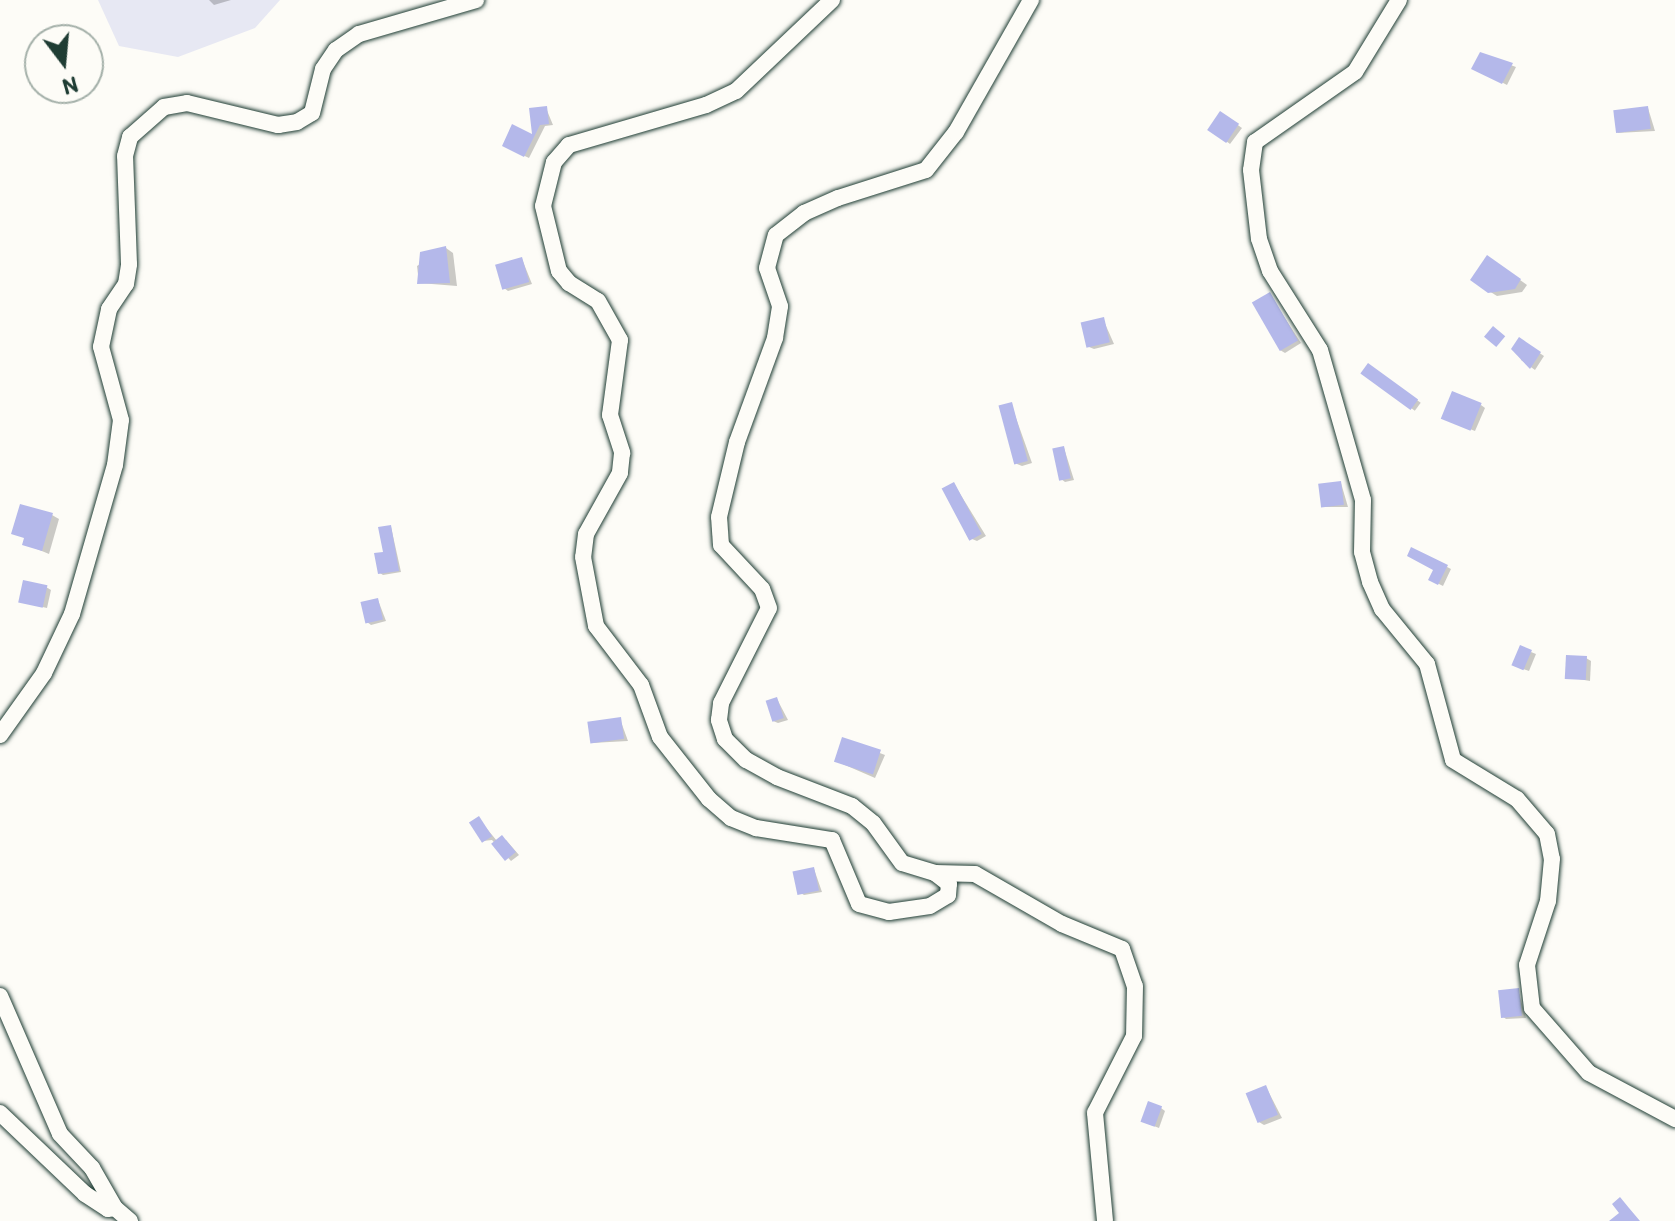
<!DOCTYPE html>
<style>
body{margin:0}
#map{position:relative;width:1675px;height:1221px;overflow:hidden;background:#fdfcf7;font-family:Itim,sans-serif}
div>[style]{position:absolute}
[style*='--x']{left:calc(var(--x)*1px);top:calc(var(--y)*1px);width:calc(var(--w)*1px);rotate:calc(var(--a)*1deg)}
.built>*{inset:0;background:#e7e8f3}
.shadow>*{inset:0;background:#0003;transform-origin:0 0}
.building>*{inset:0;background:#b4b8ea;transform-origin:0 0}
.roads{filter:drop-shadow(0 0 2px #1f3d34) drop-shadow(0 0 2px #1f3d34)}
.minor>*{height:16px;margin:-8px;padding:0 8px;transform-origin:8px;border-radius:8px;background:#fdfcf7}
span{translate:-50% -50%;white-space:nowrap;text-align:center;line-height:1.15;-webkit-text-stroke:8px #fdfcf7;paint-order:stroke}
.north{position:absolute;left:24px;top:24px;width:80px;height:80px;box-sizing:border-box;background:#fdfcf7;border:2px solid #a4b0a9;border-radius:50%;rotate:164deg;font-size:22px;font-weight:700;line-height:32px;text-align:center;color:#1f3d34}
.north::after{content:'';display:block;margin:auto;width:28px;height:36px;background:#1f3d34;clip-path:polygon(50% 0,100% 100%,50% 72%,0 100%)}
</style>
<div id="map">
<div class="built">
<i style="clip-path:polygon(98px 0,280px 0,255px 28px,178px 57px,119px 46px)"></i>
</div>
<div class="shadow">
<i style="clip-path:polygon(209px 0,231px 0,214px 5px)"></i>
<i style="clip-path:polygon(1481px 54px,1516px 67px,1507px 85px,1474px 68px)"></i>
<i style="clip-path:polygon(546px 108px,553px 125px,545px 126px,529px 158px,504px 146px,513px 127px,534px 137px,531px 109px)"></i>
<i style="clip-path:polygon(1648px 108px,1655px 131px,1617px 133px)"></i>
<i style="clip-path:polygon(1225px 116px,1242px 128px,1230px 144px,1226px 141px)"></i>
<i style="clip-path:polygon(446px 248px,453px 253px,457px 286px,419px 283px,417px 266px)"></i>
<i style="clip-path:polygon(522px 259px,532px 284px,508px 291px,504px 288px)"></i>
<i style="clip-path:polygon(1495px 262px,1527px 285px,1522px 292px,1497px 296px,1489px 291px)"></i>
<i style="clip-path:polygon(1270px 295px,1301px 343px,1285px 353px,1280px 350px)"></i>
<i style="clip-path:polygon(1103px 319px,1114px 344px,1094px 349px,1089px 347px)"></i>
<i style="clip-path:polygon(1520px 340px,1544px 356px,1535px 370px,1521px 360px)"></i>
<i style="left:1373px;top:368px;width:59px;height:10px;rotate:36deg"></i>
<i style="clip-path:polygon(1011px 404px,1032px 463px,1022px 466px,1017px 464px)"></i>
<i style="clip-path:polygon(1481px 405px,1485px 408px,1475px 431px,1447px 420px)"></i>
<i style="clip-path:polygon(1064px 448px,1074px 480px,1065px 482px,1061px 479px)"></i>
<i style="clip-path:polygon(1341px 483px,1348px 507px,1324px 507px)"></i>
<i style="clip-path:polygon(954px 484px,986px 536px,977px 541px,972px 539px)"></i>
<i style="clip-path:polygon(52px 515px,59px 519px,49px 554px,25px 544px)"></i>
<i style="clip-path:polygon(391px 527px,401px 572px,383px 575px,380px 573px)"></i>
<i style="clip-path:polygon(1412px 549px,1451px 569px,1443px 586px,1431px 580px,1436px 569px)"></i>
<i style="clip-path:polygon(46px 587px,51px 590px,47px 608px,25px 603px)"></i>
<i style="clip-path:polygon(378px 600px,386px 621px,371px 625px,367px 622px)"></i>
<i style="clip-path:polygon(1531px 652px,1536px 654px,1529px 671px,1518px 667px)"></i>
<i style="clip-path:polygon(1586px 658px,1591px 661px,1590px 681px,1567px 677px)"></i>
<i style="clip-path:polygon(777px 699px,788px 720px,778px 723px,773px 721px)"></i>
<i style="clip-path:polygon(620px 719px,628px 741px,592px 743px)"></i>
<i style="clip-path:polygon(843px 739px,885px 755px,875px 778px,838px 762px)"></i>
<i style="clip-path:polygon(479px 819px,497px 841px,506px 840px,519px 855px,511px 861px,492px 840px,483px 841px)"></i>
<i style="clip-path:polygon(814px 869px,822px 892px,804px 895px,799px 892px)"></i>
<i style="clip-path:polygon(1518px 990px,1526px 1018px,1506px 1019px,1502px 1016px)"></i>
<i style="clip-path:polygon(1266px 1087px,1282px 1118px,1264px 1125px,1259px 1122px)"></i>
<i style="clip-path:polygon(1161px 1108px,1165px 1111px,1159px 1128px,1146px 1123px)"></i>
</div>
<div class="building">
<i style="clip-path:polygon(1480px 52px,1513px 63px,1502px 84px,1471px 69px)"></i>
<i style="clip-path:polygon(547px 106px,549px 124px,540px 125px,524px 157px,502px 146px,512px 124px,532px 134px,529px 108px)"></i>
<i style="left:1648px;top:106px;width:23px;height:35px;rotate:83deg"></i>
<i style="left:1220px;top:111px;width:23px;height:23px;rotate:34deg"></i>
<i style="clip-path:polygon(446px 246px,450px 283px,417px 284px,420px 252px)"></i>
<i style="clip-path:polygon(1487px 255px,1521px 279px,1515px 289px,1488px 293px,1470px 280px)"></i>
<i style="left:522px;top:257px;width:26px;height:28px;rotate:74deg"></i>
<i style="left:1270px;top:292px;width:56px;height:21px;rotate:60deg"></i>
<i style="left:1104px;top:317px;width:26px;height:24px;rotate:77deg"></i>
<i style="left:1493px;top:326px;width:16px;height:14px;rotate:40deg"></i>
<i style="clip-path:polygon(1519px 337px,1541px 352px,1530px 369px,1511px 349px)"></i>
<i style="left:1368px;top:363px;width:62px;height:13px;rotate:36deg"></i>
<i style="left:1452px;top:391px;width:32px;height:30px;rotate:22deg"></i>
<i style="left:1012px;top:402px;width:61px;height:14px;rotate:75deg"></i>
<i style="left:1064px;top:446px;width:33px;height:12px;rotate:78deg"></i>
<i style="left:1341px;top:481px;width:24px;height:23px;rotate:83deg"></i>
<i style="left:954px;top:482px;width:59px;height:14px;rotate:62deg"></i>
<i style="clip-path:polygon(20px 504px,53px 513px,42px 551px,22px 545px,24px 538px,11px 534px)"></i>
<i style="clip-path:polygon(391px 525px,399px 571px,378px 574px,374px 553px,383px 552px,378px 527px)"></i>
<i style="clip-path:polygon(1411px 547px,1448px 565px,1438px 585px,1428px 580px,1433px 570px,1407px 556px)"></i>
<i style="left:23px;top:580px;width:25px;height:23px;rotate:12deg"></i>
<i style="left:378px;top:598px;width:22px;height:18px;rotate:77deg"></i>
<i style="left:1520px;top:645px;width:13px;height:22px;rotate:23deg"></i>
<i style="left:1566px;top:655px;width:21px;height:24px;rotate:3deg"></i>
<i style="left:777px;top:697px;width:22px;height:12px;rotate:72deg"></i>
<i style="left:621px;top:717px;width:22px;height:34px;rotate:82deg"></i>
<i style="left:842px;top:737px;width:41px;height:26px;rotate:18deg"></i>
<i style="left:479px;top:816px;width:24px;height:12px;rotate:57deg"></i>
<i style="left:502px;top:835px;width:22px;height:14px;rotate:51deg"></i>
<i style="left:814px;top:867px;width:24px;height:22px;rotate:78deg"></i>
<i style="left:1519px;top:988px;width:28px;height:21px;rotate:84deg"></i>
<i style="left:1266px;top:1085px;width:32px;height:22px;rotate:68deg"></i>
<i style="left:1148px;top:1101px;width:15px;height:22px;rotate:20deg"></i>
<i style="clip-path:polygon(1620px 1197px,1629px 1208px,1640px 1221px,1609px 1221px,1619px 1213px,1612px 1204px)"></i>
</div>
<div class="roads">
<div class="minor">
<i style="--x:832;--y:0;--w:132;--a:136.5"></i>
<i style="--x:736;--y:91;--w:33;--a:155"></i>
<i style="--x:706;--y:105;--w:143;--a:163.7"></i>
<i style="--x:569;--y:145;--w:23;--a:131"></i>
<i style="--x:554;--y:162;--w:45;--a:104"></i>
<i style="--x:543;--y:206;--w:67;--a:76.2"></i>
<i style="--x:559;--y:271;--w:16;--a:50"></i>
<i style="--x:569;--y:283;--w:34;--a:32"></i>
<i style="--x:598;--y:301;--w:45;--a:60.6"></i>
<i style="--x:620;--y:340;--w:76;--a:97.6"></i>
<i style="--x:610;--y:415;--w:40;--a:72"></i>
<i style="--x:622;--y:453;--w:20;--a:96"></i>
<i style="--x:620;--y:473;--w:70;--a:119.1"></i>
<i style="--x:586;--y:534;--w:23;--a:97"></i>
<i style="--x:583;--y:557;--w:70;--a:79.3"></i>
<i style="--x:596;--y:626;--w:74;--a:52.7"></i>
<i style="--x:641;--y:685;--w:55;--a:69.9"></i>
<i style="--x:660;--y:737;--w:79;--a:51.7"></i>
<i style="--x:709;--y:799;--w:29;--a:41"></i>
<i style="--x:731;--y:818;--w:27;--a:22"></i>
<i style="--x:756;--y:828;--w:77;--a:9"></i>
<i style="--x:832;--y:840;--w:69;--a:67.1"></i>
<i style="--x:859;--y:904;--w:31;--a:15"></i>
<i style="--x:889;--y:912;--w:41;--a:-8.3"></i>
<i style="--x:930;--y:906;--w:21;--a:-31"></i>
<i style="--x:948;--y:895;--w:11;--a:-85"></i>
<i style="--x:949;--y:884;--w:18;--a:-142"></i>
<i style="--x:935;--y:873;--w:34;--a:-163"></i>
<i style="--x:902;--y:863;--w:49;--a:-125.9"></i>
<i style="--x:873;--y:823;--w:27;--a:-141"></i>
<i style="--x:852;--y:806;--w:80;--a:-158.9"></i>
<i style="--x:777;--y:777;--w:35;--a:-151"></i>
<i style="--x:746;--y:760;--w:30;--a:-135"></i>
<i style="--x:725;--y:739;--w:20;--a:-108"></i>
<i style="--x:719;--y:720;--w:17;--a:-83"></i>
<i style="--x:721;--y:703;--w:106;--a:-63.2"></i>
<i style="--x:769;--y:608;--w:20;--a:-110"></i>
<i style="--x:762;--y:589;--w:60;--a:-133"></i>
<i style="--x:721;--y:545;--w:28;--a:-94"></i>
<i style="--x:719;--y:517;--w:77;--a:-76.5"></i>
<i style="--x:737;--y:442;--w:111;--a:-69.9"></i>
<i style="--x:775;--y:338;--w:32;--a:-81"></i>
<i style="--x:780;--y:306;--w:40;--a:-108.9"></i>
<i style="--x:767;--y:268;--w:34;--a:-75"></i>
<i style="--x:776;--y:235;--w:36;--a:-38"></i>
<i style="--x:804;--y:213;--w:37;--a:-24"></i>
<i style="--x:838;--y:198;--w:92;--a:-17.7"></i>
<i style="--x:926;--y:170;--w:48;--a:-51.7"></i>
<i style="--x:956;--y:132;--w:152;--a:-60.4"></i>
<i style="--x:1399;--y:0;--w:84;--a:121.4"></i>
<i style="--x:1355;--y:72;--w:122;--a:145"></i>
<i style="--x:1255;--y:142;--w:28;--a:98"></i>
<i style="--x:1251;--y:170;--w:69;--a:83.4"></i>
<i style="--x:1259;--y:239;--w:34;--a:71"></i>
<i style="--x:1270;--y:271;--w:93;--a:57.7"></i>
<i style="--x:1320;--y:350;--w:156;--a:74"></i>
<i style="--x:1363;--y:500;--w:52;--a:91.1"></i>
<i style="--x:1362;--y:552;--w:31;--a:75"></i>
<i style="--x:1370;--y:582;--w:30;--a:66"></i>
<i style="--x:1382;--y:609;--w:71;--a:50.7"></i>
<i style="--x:1427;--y:664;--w:99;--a:74.8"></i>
<i style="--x:1453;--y:760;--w:75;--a:31.4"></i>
<i style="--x:1517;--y:799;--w:46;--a:49.4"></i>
<i style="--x:1547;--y:834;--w:25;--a:79"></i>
<i style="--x:1552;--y:859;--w:42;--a:95.4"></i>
<i style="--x:1548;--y:901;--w:67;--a:108.2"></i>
<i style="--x:1527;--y:965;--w:43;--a:83.4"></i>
<i style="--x:1532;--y:1008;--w:86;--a:48.8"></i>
<i style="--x:1589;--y:1073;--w:98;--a:28.1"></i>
<i style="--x:0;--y:735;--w:76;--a:-54.6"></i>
<i style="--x:44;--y:673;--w:65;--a:-64.6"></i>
<i style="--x:72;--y:614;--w:155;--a:-73.9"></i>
<i style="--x:115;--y:465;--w:45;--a:-82.4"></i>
<i style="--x:121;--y:420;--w:76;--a:-105.3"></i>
<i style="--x:101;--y:347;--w:39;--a:-78"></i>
<i style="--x:109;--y:309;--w:30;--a:-56"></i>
<i style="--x:126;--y:284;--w:20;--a:-81"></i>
<i style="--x:129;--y:264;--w:108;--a:-92.1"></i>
<i style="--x:125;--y:156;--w:20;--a:-75"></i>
<i style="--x:130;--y:137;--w:45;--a:-41.4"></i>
<i style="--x:164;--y:107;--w:23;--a:-10"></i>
<i style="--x:187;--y:103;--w:94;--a:13.6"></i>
<i style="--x:278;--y:125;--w:19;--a:-9"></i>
<i style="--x:297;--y:122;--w:17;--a:-31"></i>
<i style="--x:312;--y:113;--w:45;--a:-76"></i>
<i style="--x:323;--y:69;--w:23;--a:-56"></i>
<i style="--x:336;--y:50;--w:28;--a:-35"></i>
<i style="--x:359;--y:34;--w:122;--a:-16.2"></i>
<i style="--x:935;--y:873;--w:40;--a:1.4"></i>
<i style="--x:975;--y:874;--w:100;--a:29.9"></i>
<i style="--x:1062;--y:924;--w:65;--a:22.6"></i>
<i style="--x:1122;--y:949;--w:39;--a:71"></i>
<i style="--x:1135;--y:986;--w:50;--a:91.1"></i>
<i style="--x:1134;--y:1036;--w:86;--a:116.9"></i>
<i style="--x:1095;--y:1113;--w:108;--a:84.7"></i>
<i style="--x:0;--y:996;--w:150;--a:66.5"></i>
<i style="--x:60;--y:1134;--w:47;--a:46.7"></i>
<i style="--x:92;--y:1168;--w:46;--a:60.1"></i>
<i style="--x:115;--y:1208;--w:20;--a:41"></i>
<i style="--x:0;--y:1113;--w:117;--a:43.6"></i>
<i style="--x:85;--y:1194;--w:27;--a:33"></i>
<i style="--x:108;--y:1209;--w:7;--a:-8"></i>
</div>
</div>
<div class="north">N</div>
</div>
